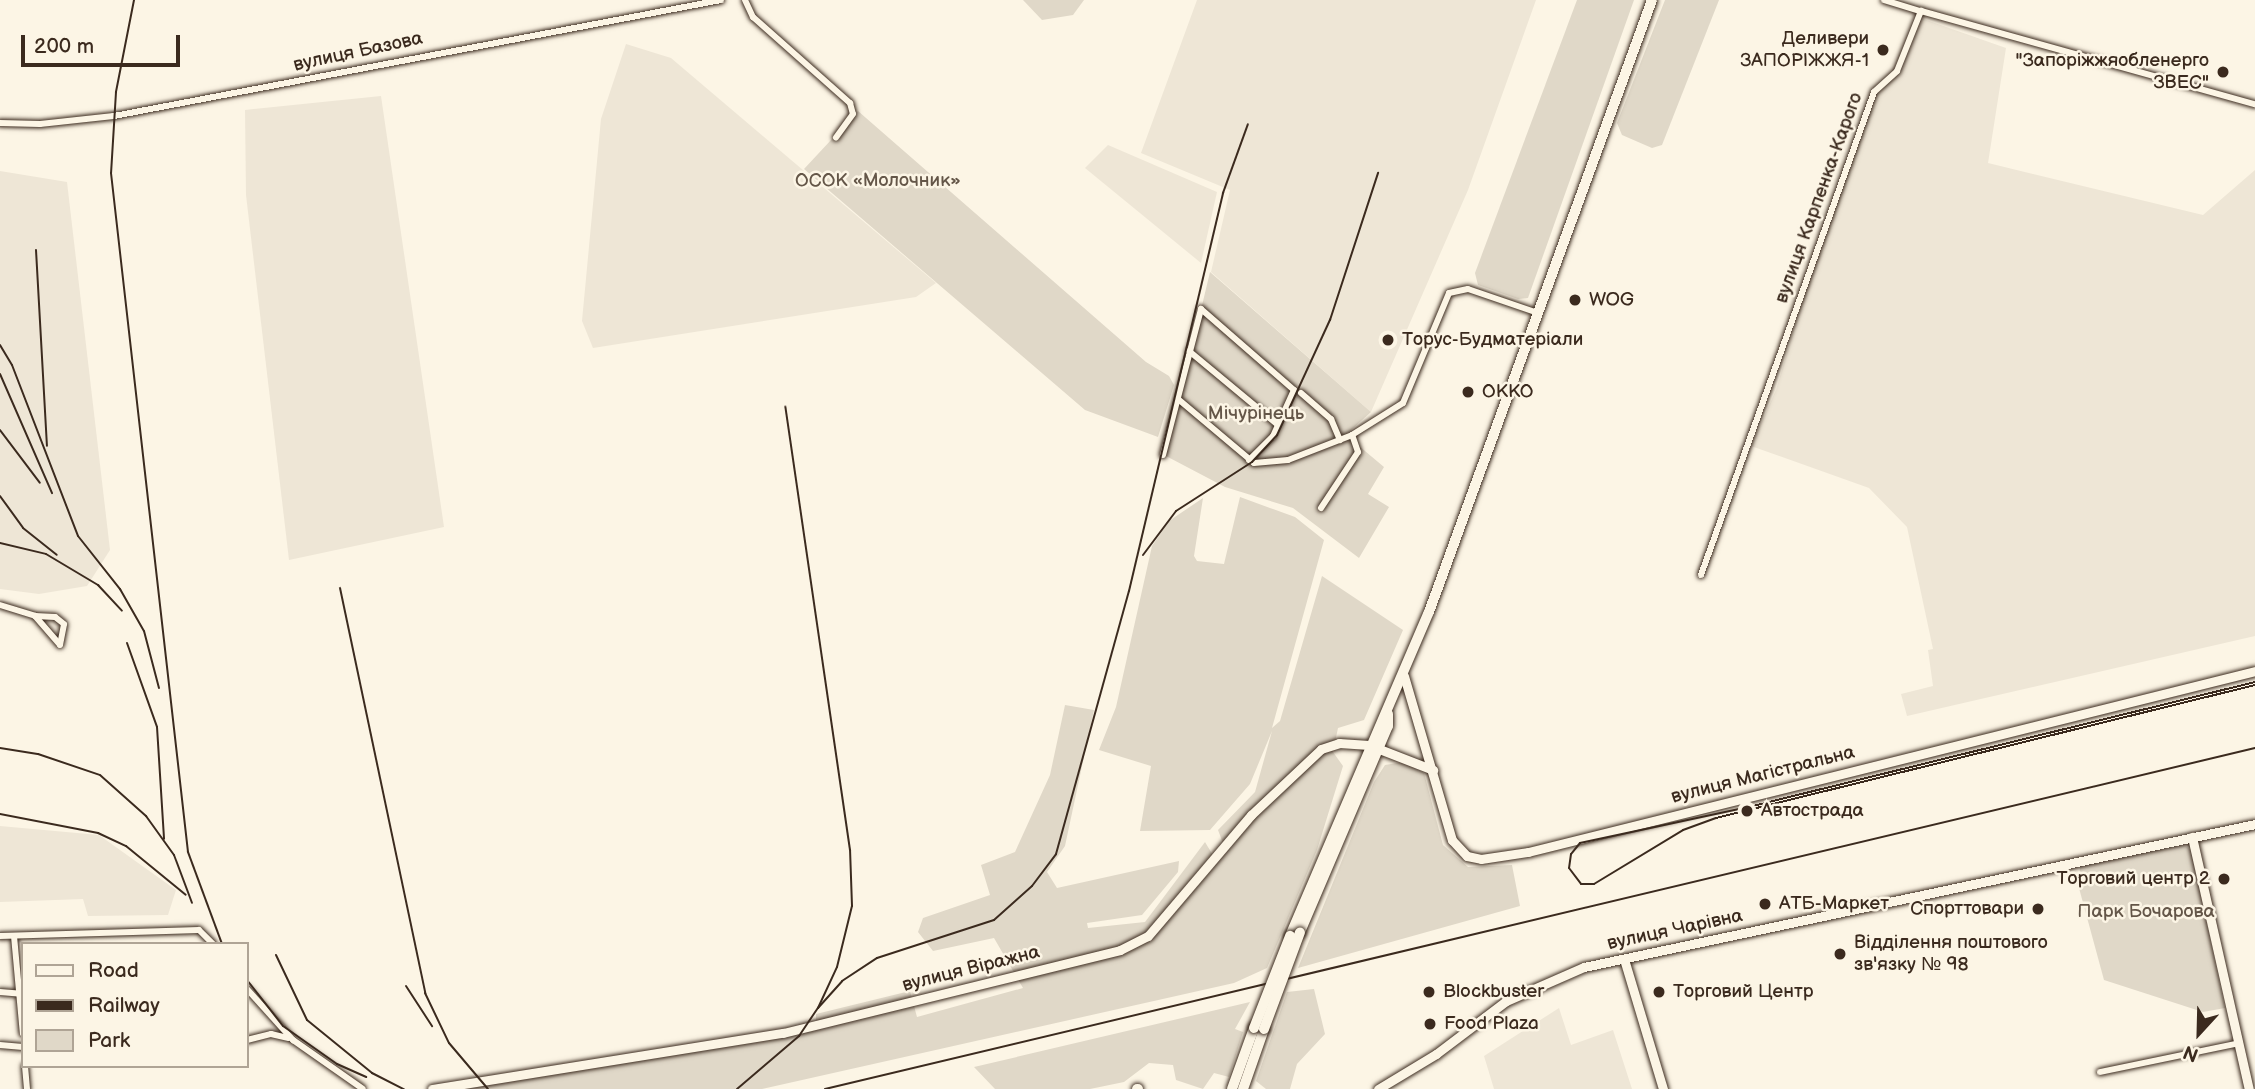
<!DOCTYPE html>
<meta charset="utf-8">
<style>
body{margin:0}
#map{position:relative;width:2255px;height:1089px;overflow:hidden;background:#fcf5e5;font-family:"Balsamiq Sans",sans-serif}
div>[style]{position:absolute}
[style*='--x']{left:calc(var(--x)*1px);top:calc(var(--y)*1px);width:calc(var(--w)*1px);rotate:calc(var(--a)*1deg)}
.built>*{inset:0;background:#eee6d6}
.green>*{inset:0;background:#e0d8c8}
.roads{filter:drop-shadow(0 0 2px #3b2a1e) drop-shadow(0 0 2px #3b2a1e)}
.street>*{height:6px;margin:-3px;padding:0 3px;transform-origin:3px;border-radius:3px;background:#fcf5e5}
.secondary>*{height:9px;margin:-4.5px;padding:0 4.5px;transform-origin:4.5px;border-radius:4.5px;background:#fcf5e5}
.primary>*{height:10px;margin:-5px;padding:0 5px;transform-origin:5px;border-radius:5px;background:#fcf5e5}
.highway>*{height:10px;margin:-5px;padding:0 5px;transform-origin:5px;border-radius:5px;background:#fcf5e5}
.tram>*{height:2px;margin:-1px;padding:0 1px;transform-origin:1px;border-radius:1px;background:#3b2a1e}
.rail>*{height:2px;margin:-1px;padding:0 1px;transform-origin:1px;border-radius:1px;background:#3b2a1e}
.bridges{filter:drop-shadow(0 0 2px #3b2a1e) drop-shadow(0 0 2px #3b2a1e)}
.highway-bridge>*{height:10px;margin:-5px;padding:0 5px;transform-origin:5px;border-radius:5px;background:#fcf5e5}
.dots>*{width:19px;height:19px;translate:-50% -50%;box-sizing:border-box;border:4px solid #fcf5e5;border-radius:50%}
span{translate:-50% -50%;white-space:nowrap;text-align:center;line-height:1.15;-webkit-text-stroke:5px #fcf5e5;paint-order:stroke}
.poi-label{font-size:19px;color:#3b2a1e}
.right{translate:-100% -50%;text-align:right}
.left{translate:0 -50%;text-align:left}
.street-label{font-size:19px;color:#3b2a1e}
.park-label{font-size:19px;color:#645648}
.legend{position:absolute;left:21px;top:942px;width:228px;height:126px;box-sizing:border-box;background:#fcf5e5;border:2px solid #afa495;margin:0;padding:9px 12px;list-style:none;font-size:21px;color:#3b2a1e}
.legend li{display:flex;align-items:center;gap:14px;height:35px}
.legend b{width:35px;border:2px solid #afa495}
.north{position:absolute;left:2164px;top:998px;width:70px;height:70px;-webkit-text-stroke:5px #fcf5e5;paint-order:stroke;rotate:202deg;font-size:19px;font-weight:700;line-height:28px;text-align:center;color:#3b2a1e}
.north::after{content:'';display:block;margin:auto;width:24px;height:32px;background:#3b2a1e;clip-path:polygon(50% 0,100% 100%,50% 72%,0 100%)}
.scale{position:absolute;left:21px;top:35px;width:159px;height:32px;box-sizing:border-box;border:4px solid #3b2a1e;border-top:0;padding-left:9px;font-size:21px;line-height:24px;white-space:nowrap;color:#3b2a1e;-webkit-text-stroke:5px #fcf5e5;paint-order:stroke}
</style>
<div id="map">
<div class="built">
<i style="clip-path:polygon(1197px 0,1536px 0,1468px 190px,1371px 412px,1211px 272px,1230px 190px,1141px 153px)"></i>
<i style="clip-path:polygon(1915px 16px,2006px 48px,1988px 163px,2203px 215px,2255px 170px,2255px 636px,1907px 716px,1901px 694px,1933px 686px,1928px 650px,1933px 649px,1907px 527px,1869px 488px,1751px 446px,1776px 390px,1827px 217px,1871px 97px,1888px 80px)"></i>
<i style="clip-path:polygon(626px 44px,671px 58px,936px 283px,916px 297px,593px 348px,582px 321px,601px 119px)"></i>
<i style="clip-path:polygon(381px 96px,444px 527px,289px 560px,246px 195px,245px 110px)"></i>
<i style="clip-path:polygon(1108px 145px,1217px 192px,1201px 263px,1085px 168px)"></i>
<i style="clip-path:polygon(0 171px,67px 182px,110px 550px,87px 586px,39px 594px,0 589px)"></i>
<i style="clip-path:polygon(0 826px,99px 835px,176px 890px,168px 915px,88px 916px,83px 899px,0 902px)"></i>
<i style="clip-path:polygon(1559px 1008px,1571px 1045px,1613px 1030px,1632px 1089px,1494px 1089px,1484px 1056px)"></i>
</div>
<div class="green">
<i style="clip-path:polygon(1023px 0,1084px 0,1073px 15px,1042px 20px)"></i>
<i style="clip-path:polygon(1577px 0,1634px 0,1528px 298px,1518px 299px,1478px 285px,1475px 273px)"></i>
<i style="clip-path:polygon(1665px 0,1719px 0,1662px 145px,1652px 148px,1622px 135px,1617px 123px)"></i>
<i style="clip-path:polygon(858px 111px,1146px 362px,1169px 376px,1174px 385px,1158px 437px,1085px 410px,804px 169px)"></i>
<i style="clip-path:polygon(1210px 272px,1371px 412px,1351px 430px,1359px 446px,1384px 467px,1368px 494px,1389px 507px,1359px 558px,1293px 508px,1225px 487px,1166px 456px)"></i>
<i style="clip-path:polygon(1240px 497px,1295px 517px,1324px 540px,1272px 728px,1280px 721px,1322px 576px,1403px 630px,1364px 720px,1338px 728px,1333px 752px,1343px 766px,1317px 850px,1267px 968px,1234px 983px,762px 1089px,448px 1089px,816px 1025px,816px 1014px,910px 991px,917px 1017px,1023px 988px,994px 938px,933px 951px,918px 932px,923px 918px,990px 895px,981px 865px,1015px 852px,1050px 775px,1065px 705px,1094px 710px,1065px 846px,1047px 872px,1057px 888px,1179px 861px,1178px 872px,1142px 915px,1087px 923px,1088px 928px,1145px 922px,1205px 842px,1214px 857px,1224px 846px,1218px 830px,1255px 792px,1272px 731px,1250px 784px,1210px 830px,1140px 831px,1151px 766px,1099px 750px,1116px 707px,1152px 546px,1169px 521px,1203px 498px,1194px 556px,1197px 561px,1224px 564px)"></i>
<i style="clip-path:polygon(1403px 762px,1424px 773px,1443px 845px,1468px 867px,1512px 865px,1520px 906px,1298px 968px,1374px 782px,1385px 765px)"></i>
<i style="clip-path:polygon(2184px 845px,2191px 850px,2225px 1008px,2203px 1012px,2104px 980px,2079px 888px,2080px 865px)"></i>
<i style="clip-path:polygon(1314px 989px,1325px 1034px,1297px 1064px,1290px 1089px,1266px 1089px,1256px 1081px,1287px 992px)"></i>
<i style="clip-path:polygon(1250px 1002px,1235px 1029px,1243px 1032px,1229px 1077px,1214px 1073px,1203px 1089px,1176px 1080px,1173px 1065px,1149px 1063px,1124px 1082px,1090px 1089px,995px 1089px,974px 1067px)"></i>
</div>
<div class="roads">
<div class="street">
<i style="--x:745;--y:0;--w:19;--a:65"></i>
<i style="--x:753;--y:17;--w:130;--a:41.6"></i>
<i style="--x:850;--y:103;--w:11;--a:75"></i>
<i style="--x:853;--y:114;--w:29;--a:126"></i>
<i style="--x:1884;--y:0;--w:39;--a:17"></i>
<i style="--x:0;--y:123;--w:40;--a:1.4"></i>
<i style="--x:40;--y:124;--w:74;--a:-6.2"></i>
<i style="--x:114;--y:116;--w:618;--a:-10.82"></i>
<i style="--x:1189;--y:351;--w:116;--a:39.7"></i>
<i style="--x:1301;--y:393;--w:40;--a:41"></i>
<i style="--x:1331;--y:419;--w:23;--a:67"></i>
<i style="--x:1178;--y:399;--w:99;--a:40.1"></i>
<i style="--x:1254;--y:463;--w:34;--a:-5"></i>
<i style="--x:1288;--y:460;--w:69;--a:-21.3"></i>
<i style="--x:1352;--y:435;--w:60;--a:-32.1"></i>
<i style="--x:1403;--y:403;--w:119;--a:-67.3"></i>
<i style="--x:1449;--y:293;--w:19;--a:-12"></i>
<i style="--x:1468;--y:289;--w:74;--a:18.9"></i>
<i style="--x:1163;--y:455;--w:151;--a:-75.4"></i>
<i style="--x:1201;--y:309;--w:123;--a:41.1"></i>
<i style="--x:1294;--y:390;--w:51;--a:114.5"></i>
<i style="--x:1273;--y:436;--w:34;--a:135"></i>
<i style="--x:1321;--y:508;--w:67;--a:-56.5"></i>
<i style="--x:1358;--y:452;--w:18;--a:-109"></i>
<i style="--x:1701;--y:575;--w:513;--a:-70.29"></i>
<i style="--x:1874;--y:92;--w:31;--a:-42"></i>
<i style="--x:1897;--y:71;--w:65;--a:-68.2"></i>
<i style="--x:1921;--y:11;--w:347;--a:15.6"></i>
<i style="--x:0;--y:605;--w:37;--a:17"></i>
<i style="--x:35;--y:616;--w:38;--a:49"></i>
<i style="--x:60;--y:645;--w:21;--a:-79"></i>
<i style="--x:64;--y:624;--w:11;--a:-142"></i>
<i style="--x:55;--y:617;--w:20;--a:-177"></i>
<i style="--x:0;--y:936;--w:199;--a:-1.7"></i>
<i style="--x:199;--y:930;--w:20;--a:45"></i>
<i style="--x:14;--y:936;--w:98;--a:84.8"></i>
<i style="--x:247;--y:989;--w:69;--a:48"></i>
<i style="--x:293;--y:1040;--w:85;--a:35"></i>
<i style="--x:0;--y:992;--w:21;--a:5"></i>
<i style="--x:247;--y:1040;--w:25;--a:-14"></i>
<i style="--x:271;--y:1034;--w:18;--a:13"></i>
<i style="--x:0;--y:1045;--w:23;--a:5"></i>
<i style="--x:25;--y:1066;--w:23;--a:85"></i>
<i style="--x:2100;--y:1072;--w:138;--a:-11.7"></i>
</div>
<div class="secondary">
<i style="--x:1404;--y:676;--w:171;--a:73.7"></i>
<i style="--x:1452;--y:840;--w:22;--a:47"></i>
<i style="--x:1467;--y:856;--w:14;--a:12"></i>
<i style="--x:1481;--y:859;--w:48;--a:-8.5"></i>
<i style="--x:1528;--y:852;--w:749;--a:-13.98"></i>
<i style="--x:2192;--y:837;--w:258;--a:77.3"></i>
<i style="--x:1624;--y:959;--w:136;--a:73.3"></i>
<i style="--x:432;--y:1089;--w:355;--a:-9.1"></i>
<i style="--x:783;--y:1033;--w:347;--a:-13.8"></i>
<i style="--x:1120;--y:950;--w:31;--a:-27"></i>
<i style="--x:1148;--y:936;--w:159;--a:-49.6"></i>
<i style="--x:1251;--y:815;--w:96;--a:-43.3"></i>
<i style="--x:1321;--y:749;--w:19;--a:-18"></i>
<i style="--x:1339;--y:743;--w:30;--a:4"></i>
<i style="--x:1369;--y:745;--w:69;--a:21.3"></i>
<i style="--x:1378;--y:1089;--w:68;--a:-31.1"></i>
<i style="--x:1436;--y:1054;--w:88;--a:-37.1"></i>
<i style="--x:1506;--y:1001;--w:85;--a:-23.6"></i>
<i style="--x:1584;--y:967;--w:686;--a:-12.03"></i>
</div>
<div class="primary">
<i style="--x:1137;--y:1089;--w:1;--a:0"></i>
</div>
<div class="highway">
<i style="--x:1300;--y:932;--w:224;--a:-66.9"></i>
<i style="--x:1388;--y:726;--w:12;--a:-90"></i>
<i style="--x:1290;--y:936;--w:353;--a:-66.8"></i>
<i style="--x:1429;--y:612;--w:651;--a:-69.98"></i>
<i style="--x:1232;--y:1089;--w:65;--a:-70.2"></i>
<i style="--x:1243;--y:1089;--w:64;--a:-70.7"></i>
</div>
</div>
<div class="tram">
<i style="--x:2255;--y:682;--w:517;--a:166.13"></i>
<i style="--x:1753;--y:806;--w:177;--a:167.9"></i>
<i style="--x:1580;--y:843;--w:14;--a:129"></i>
<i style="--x:1571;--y:854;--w:14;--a:98"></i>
<i style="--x:1569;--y:868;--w:20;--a:53"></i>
<i style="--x:1581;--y:884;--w:13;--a:0"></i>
<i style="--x:1594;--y:884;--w:104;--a:-31.2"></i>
<i style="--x:1683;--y:830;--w:35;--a:-20"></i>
<i style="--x:1716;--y:818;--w:555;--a:-13.86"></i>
</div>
<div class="rail">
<i style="--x:134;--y:0;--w:94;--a:101.1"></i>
<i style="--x:116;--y:92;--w:81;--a:93.5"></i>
<i style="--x:111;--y:173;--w:683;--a:83.53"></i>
<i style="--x:188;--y:852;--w:98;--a:69.7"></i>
<i style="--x:36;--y:250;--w:196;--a:86.8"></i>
<i style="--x:0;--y:345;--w:23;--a:59"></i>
<i style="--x:12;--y:365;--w:183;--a:68.9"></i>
<i style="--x:78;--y:536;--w:68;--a:51.6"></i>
<i style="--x:120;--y:589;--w:48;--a:60.3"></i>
<i style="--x:144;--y:631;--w:59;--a:75.3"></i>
<i style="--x:0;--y:374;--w:130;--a:66.4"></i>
<i style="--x:0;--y:430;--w:66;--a:53"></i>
<i style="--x:0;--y:496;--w:39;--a:54"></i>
<i style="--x:23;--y:528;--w:43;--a:38.5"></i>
<i style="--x:0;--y:543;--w:47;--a:13.4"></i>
<i style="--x:46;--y:554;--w:61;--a:30.8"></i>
<i style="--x:98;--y:585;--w:35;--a:47"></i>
<i style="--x:1143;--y:555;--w:55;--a:-53.1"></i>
<i style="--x:1176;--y:511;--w:90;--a:-32.8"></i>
<i style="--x:1252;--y:462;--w:37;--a:-47"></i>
<i style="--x:1277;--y:435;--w:127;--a:-65.3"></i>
<i style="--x:1330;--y:320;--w:155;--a:-71.9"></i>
<i style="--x:340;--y:588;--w:414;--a:78.1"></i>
<i style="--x:425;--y:993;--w:55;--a:64.4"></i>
<i style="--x:449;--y:1043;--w:60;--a:49.7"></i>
<i style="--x:127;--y:643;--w:89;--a:70.3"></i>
<i style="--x:157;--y:727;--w:112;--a:86.4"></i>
<i style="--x:0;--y:748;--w:38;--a:9"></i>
<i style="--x:38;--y:754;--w:65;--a:18.7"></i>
<i style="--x:100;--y:775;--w:62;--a:41.7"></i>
<i style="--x:146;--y:816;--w:48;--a:54.3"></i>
<i style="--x:174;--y:855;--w:51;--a:69.4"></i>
<i style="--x:0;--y:814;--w:100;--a:11"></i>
<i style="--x:98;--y:833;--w:31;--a:25"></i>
<i style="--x:126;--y:846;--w:77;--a:39.2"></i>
<i style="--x:276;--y:955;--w:72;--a:64.5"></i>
<i style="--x:307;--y:1020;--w:84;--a:39.2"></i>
<i style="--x:372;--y:1073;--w:36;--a:27"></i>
<i style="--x:247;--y:980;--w:58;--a:52"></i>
<i style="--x:283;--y:1026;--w:66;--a:35.1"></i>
<i style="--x:337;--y:1064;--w:32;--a:24"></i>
<i style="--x:406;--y:986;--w:48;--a:57"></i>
<i style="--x:818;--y:1008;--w:36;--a:-48"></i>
<i style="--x:842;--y:981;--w:42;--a:-33.3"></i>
<i style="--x:877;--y:958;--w:123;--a:-18"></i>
<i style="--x:994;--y:920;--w:51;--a:-41.8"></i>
<i style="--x:1032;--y:886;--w:40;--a:-53"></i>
<i style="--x:1056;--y:854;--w:273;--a:-74.5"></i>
<i style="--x:1129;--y:591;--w:409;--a:-76.7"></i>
<i style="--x:1223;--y:193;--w:73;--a:-70.1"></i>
<i style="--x:737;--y:1089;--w:82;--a:-40.5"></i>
<i style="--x:799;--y:1036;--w:34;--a:-56"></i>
<i style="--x:818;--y:1008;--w:45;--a:-65.1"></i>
<i style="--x:837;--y:967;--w:63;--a:-76.2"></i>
<i style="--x:852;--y:906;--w:56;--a:-92"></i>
<i style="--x:850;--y:850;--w:448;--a:-98.3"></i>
<i style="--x:825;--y:1089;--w:1470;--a:-13.41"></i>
</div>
<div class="bridges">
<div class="highway-bridge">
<i style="--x:1254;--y:1028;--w:99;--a:-68.6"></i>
<i style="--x:1264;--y:1029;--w:103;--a:-69.6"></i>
</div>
</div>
<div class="dots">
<i style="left:1883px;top:50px;background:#3b2a1e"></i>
<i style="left:2223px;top:72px;background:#3b2a1e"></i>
<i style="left:1575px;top:300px;background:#3b2a1e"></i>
<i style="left:1388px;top:340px;background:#3b2a1e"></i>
<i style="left:1468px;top:392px;background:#3b2a1e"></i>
<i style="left:1747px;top:811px;background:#3b2a1e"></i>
<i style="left:2224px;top:879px;background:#3b2a1e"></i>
<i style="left:1765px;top:904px;background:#3b2a1e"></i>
<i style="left:2038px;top:909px;background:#3b2a1e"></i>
<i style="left:1840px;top:954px;background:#3b2a1e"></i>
<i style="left:1429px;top:992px;background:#3b2a1e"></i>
<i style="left:1659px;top:992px;background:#3b2a1e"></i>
<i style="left:1430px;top:1024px;background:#3b2a1e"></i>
</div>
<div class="poi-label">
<span class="right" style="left:1869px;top:50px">Деливери<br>ЗАПОРІЖЖЯ-1</span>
<span class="right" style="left:2209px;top:72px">"Запоріжжяобленерго<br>ЗВЕС"</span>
<span class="left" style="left:1589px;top:300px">WOG</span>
<span class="left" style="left:1402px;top:340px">Торус-Будматеріали</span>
<span class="left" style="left:1482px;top:392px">ОККО</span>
<span class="left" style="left:1761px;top:811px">Автострада</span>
<span class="right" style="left:2210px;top:879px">Торговий центр 2</span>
<span class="left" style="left:1779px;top:904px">АТБ-Маркет</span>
<span class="right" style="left:2024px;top:909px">Спорттовари</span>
<span class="left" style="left:1854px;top:954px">Відділення поштового<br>зв'язку № 98</span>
<span class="left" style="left:1443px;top:992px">Blockbuster</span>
<span class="left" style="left:1673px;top:992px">Торговий Центр</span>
<span class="left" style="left:1444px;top:1024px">Food Plaza</span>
</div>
<div class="street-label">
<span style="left:358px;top:52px;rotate:-12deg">вулиця Базова</span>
<span style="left:1819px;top:198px;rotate:-70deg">вулиця Карпенка-Карого</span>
<span style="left:1763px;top:775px;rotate:-14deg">вулиця Магістральна</span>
<span style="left:1675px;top:930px;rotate:-12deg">вулиця Чарівна</span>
<span style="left:971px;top:969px;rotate:-14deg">вулиця Віражна</span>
</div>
<div class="park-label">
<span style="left:878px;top:181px">ОСОК «Молочник»</span>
<span style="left:1256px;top:414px">Мічурінець</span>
<span style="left:2146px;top:912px">Парк Бочарова</span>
</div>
<ul class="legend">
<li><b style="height:9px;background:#fcf5e5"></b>Road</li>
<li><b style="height:9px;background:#3b2a1e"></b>Railway</li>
<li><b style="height:19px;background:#e0d8c8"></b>Park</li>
</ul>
<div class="north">N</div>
<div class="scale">200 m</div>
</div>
